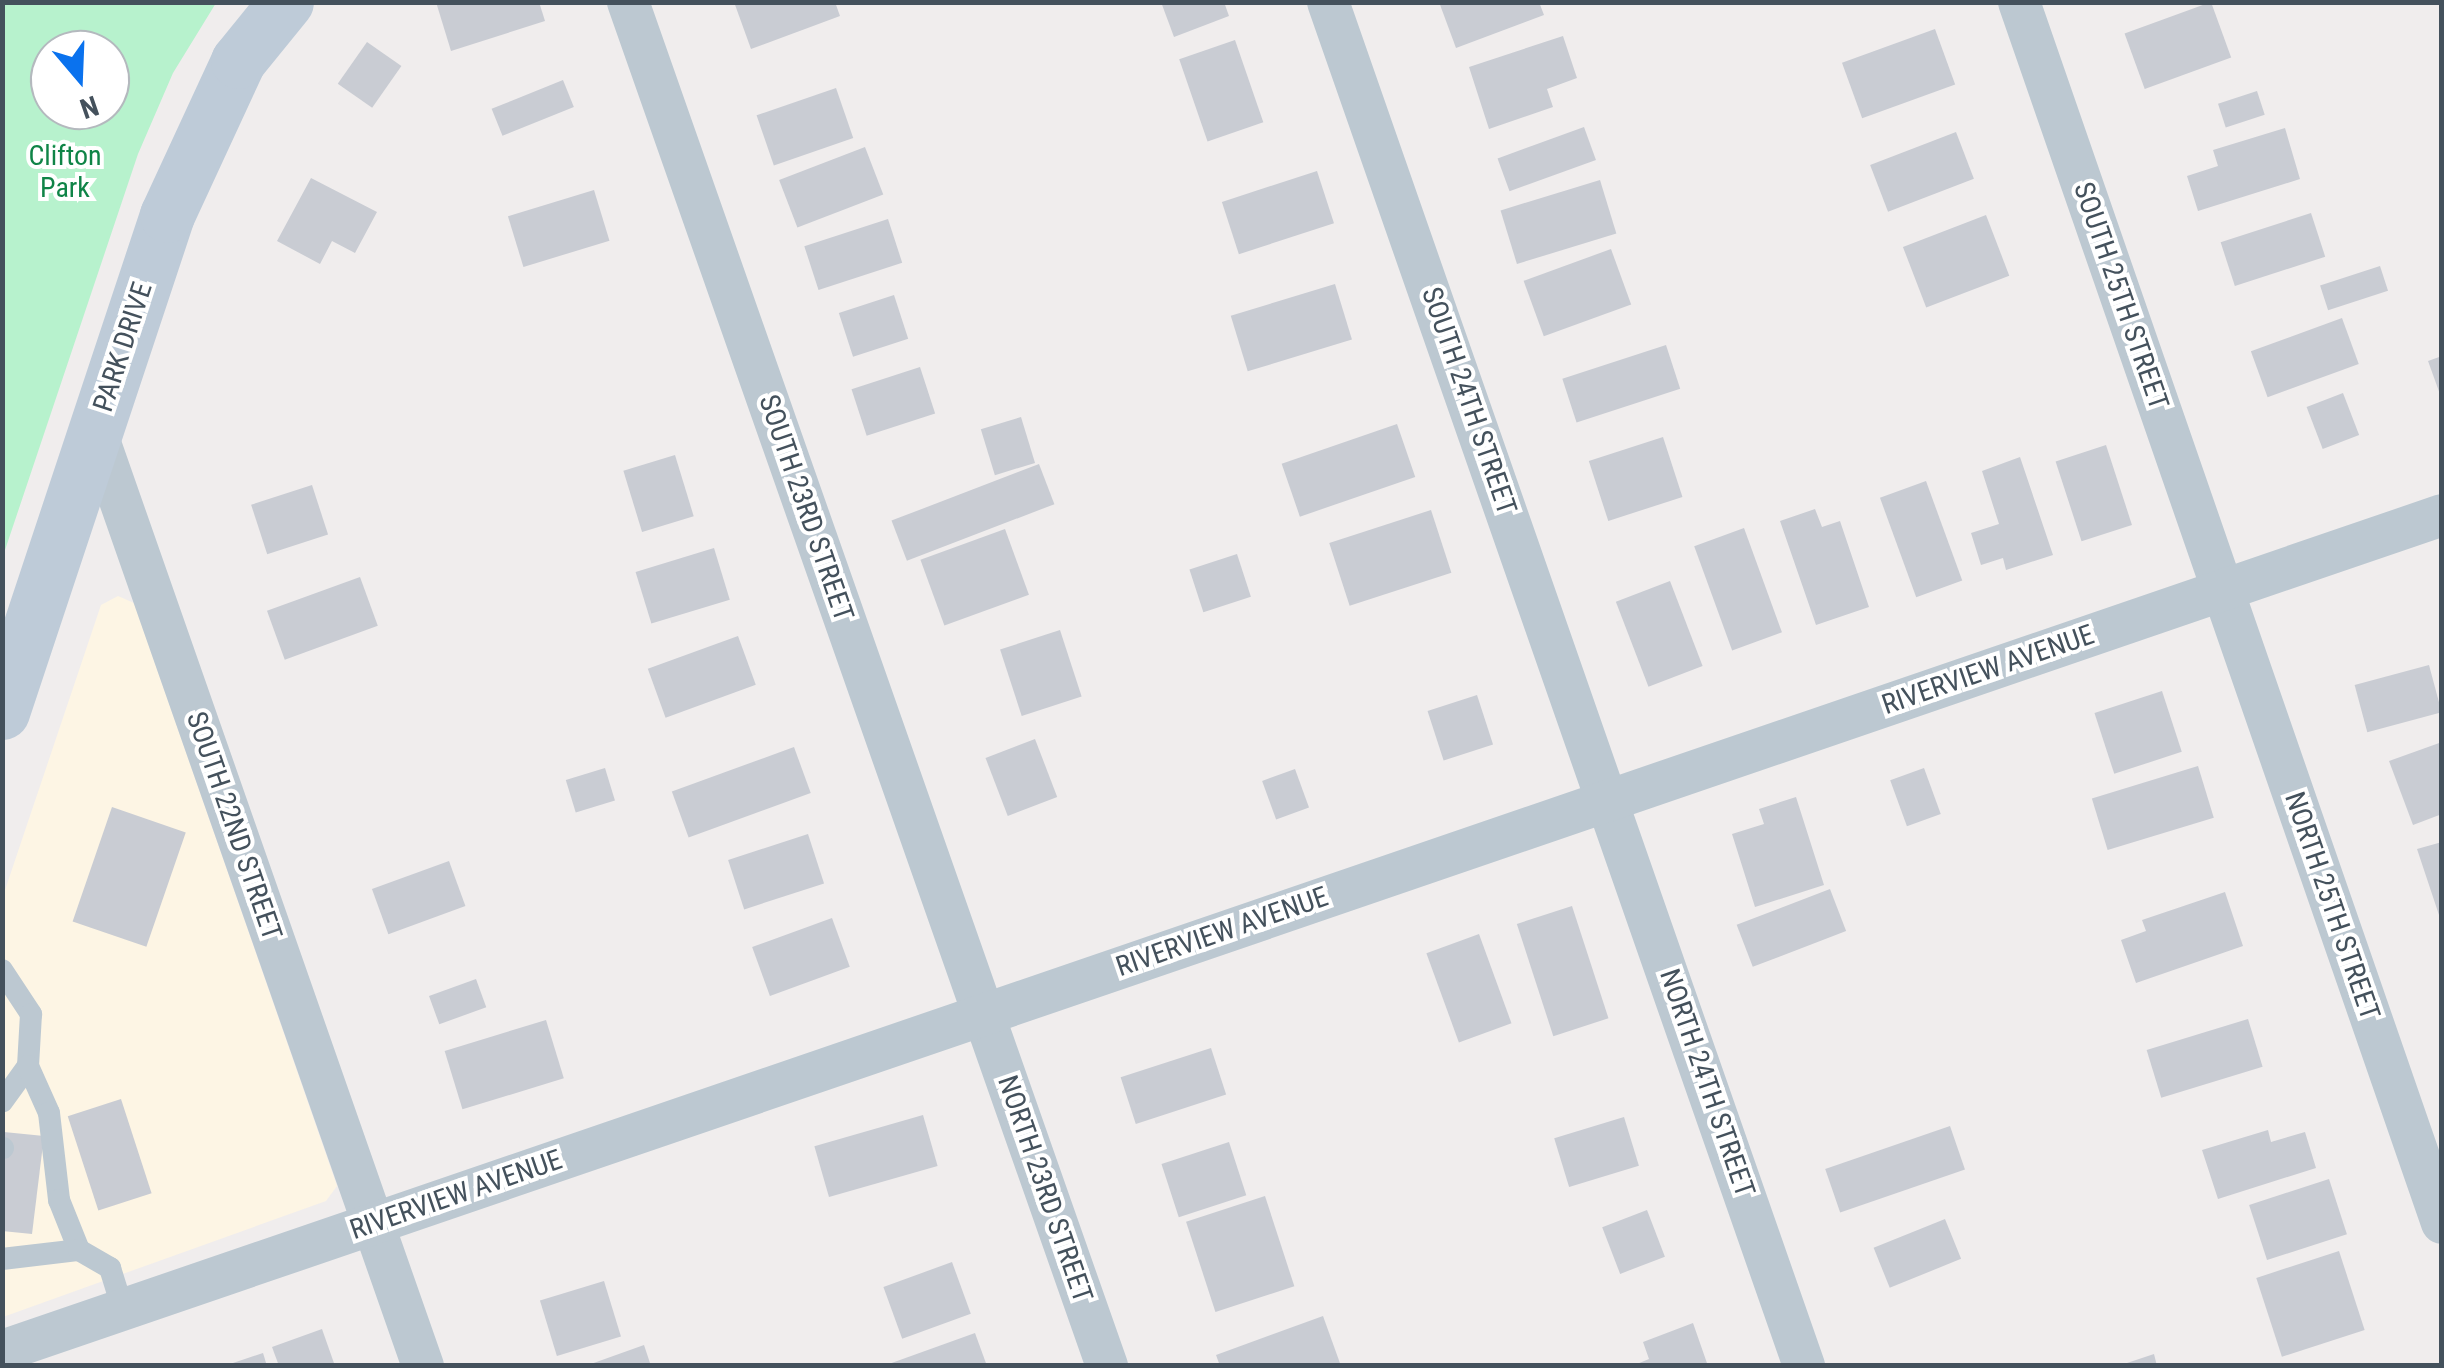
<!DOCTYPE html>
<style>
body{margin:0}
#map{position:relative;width:2444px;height:1368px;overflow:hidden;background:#f0eded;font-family:"Roboto Condensed",sans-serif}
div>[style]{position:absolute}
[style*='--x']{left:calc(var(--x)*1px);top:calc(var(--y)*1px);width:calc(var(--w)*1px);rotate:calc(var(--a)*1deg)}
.commercial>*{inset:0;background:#fdf5e4}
.green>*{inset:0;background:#b7f2cd}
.building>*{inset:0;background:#c9ccd3;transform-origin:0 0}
.service>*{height:22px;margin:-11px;padding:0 11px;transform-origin:11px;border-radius:11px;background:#bcc8d1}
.minor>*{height:42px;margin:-21px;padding:0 21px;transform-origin:21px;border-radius:21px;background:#bcc8d1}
.secondary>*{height:55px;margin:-27.5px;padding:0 27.5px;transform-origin:27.5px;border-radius:27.5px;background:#becbd8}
span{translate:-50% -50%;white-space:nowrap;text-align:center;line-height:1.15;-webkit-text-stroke:8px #fff;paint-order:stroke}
.park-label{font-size:28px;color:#0f8447}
.street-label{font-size:28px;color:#44515c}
.frame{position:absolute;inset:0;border:5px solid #44515c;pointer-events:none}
.north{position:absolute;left:30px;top:30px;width:100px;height:100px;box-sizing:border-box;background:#fff;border:2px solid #b4b9be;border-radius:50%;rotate:161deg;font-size:28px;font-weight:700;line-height:40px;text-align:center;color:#44515c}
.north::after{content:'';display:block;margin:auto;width:35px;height:45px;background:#0a72ee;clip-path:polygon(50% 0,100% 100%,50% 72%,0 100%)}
</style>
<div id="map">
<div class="commercial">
<i style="clip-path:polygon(118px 596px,134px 603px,337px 1186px,326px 1201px,3px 1317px,3px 896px,101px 605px)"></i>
</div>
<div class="green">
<i style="clip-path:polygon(evenodd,3px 2px,216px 3px,173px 73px,138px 154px,3px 556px,3px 2px,50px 50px,110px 50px,110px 110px,50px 110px,50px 50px)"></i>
</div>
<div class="building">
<i style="clip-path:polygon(436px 2px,539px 2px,545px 21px,451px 51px)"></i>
<i style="clip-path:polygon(734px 2px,835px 2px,840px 16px,751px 49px)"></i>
<i style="clip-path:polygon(1161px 2px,1224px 2px,1229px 16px,1174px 37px)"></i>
<i style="clip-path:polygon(1439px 2px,1539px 2px,1544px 15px,1456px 48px)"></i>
<i style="left:2211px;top:2px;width:59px;height:92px;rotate:70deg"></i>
<i style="left:1935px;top:29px;width:59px;height:99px;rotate:70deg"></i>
<i style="clip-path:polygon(1563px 36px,1577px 78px,1547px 89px,1553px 107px,1489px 129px,1469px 67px)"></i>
<i style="left:1235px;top:40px;width:87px;height:59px;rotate:71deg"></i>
<i style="left:367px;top:42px;width:42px;height:51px;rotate:35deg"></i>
<i style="left:563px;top:80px;width:29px;height:77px;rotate:68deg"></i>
<i style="left:836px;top:88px;width:53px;height:84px;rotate:71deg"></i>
<i style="left:2257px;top:91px;width:25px;height:41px;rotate:72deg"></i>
<i style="left:1584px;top:127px;width:35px;height:92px;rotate:70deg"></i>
<i style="clip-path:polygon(2285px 128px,2300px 179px,2198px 211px,2187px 176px,2218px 166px,2213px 150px)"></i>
<i style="left:1956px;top:132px;width:50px;height:92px;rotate:69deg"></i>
<i style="left:865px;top:147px;width:51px;height:92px;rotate:69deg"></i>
<i style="left:1317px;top:171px;width:55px;height:100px;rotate:72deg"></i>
<i style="clip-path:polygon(311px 178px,377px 212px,355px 253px,332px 241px,320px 264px,277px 241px)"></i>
<i style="left:1600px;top:180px;width:56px;height:104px;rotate:73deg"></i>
<i style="left:594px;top:190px;width:53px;height:90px;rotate:73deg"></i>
<i style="left:2311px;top:213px;width:46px;height:95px;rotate:72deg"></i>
<i style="left:1986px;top:215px;width:65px;height:89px;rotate:69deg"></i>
<i style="left:888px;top:219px;width:46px;height:88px;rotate:72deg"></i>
<i style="left:1611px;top:249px;width:59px;height:93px;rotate:70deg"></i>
<i style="left:2380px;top:266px;width:26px;height:63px;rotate:72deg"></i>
<i style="left:1335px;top:284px;width:58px;height:109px;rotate:73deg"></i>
<i style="left:894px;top:295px;width:46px;height:58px;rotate:72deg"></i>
<i style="left:2342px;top:318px;width:49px;height:97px;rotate:70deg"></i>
<i style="left:1666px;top:345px;width:46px;height:109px;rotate:72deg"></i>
<i style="clip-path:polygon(2442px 356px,2442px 397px,2441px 397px,2428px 361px)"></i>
<i style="left:920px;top:367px;width:49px;height:72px;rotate:72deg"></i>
<i style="left:2343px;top:393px;width:45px;height:39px;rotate:69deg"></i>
<i style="left:1021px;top:417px;width:48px;height:42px;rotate:73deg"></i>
<i style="left:1397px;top:424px;width:56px;height:122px;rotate:71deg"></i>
<i style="left:1663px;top:437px;width:63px;height:78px;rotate:72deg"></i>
<i style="left:2106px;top:445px;width:84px;height:53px;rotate:72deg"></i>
<i style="left:675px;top:455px;width:64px;height:54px;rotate:73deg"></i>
<i style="clip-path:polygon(2020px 457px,2053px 555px,2006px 570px,2003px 558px,1981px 565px,1971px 533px,1999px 524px,1982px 471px)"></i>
<i style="left:1039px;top:464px;width:43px;height:158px;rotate:69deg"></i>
<i style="left:1926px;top:481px;width:106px;height:49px;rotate:70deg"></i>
<i style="left:312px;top:485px;width:52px;height:64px;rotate:72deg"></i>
<i style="clip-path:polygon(1815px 509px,1822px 527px,1840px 521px,1869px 607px,1816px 625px,1780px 521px)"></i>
<i style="left:1431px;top:510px;width:66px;height:107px;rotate:72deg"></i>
<i style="left:1744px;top:528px;width:111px;height:53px;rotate:70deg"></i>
<i style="left:1005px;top:529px;width:70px;height:90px;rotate:70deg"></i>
<i style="left:714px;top:548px;width:54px;height:82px;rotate:73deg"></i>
<i style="left:1237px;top:554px;width:45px;height:50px;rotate:72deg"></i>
<i style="left:360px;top:577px;width:52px;height:99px;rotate:70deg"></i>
<i style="left:1670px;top:581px;width:91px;height:58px;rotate:69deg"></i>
<i style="left:1060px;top:630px;width:70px;height:63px;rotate:72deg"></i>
<i style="left:738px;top:636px;width:52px;height:96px;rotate:70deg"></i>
<i style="left:2429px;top:665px;width:49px;height:77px;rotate:75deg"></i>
<i style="left:2162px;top:691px;width:64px;height:71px;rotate:72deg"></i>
<i style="left:1477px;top:695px;width:52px;height:52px;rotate:72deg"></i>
<i style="left:1035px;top:739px;width:62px;height:53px;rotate:69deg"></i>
<i style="clip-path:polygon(2442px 742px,2442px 814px,2413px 825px,2389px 761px)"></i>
<i style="left:794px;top:747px;width:49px;height:130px;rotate:70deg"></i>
<i style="left:2198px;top:766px;width:54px;height:111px;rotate:73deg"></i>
<i style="left:605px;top:768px;width:34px;height:41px;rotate:73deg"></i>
<i style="left:1924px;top:768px;width:49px;height:36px;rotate:70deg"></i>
<i style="left:1295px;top:769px;width:41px;height:35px;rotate:70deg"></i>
<i style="clip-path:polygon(1796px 797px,1824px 885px,1755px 907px,1732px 834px,1764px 824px,1759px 809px)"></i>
<i style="left:112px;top:807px;width:78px;height:121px;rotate:19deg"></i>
<i style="left:808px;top:834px;width:52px;height:84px;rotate:72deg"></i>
<i style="clip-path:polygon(2442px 842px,2442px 920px,2441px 921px,2417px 849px)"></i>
<i style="left:449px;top:861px;width:48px;height:82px;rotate:70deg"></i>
<i style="left:1830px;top:889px;width:45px;height:100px;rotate:69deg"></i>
<i style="clip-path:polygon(2225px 892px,2243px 946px,2136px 983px,2121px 940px,2146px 931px,2142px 920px)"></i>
<i style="left:1572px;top:906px;width:118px;height:58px;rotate:72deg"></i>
<i style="left:832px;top:918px;width:52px;height:85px;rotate:70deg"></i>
<i style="left:1479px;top:934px;width:95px;height:56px;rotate:70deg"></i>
<i style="left:476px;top:979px;width:30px;height:50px;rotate:70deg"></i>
<i style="left:2248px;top:1019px;width:50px;height:106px;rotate:73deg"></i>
<i style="left:546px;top:1020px;width:61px;height:106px;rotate:73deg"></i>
<i style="left:1211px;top:1048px;width:49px;height:95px;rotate:72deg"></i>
<i style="left:121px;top:1099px;width:99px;height:56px;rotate:72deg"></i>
<i style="left:923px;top:1115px;width:53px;height:113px;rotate:74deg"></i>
<i style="left:1624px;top:1117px;width:51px;height:73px;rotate:73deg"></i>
<i style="left:1950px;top:1126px;width:46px;height:132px;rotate:71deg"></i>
<i style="clip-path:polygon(2268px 1130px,2271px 1142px,2305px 1132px,2316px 1168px,2218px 1199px,2202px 1150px)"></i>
<i style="clip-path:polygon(4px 1132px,44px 1136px,32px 1234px,2px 1231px)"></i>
<i style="left:1229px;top:1142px;width:56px;height:71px;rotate:72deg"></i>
<i style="left:2329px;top:1179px;width:58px;height:84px;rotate:72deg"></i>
<i style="left:1265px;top:1196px;width:95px;height:83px;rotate:72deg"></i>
<i style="left:1647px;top:1210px;width:50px;height:48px;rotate:69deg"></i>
<i style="left:1945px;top:1219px;width:43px;height:77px;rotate:68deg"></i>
<i style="left:2339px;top:1251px;width:83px;height:87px;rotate:72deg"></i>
<i style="left:952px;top:1262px;width:55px;height:73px;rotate:70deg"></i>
<i style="left:604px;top:1281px;width:58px;height:67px;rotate:73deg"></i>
<i style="clip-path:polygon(1323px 1316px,1341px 1366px,1220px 1366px,1216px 1355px)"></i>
<i style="clip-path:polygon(1693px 1323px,1708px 1366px,1632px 1366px,1649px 1359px,1643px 1342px)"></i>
<i style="clip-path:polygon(322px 1329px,335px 1366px,279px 1366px,272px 1347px)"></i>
<i style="clip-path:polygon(975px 1333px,987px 1366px,886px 1366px,886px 1365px)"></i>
<i style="clip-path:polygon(644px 1345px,651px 1366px,588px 1366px,588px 1365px)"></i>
<i style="clip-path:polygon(263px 1353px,267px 1366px,227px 1366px,227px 1365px)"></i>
<i style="clip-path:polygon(2154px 1354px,2157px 1366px,2121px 1366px,2121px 1365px)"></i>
</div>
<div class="service">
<i style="--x:2;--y:970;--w:53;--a:56.6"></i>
<i style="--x:31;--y:1014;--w:52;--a:93.3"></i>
<i style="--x:28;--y:1066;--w:44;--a:125.8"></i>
<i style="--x:28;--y:1066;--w:51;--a:65.9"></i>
<i style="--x:49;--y:1113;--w:88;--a:83.4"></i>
<i style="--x:59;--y:1200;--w:54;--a:68.2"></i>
<i style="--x:2;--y:1148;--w:1;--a:0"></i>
<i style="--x:2;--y:1259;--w:78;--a:-6.7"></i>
<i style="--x:79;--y:1250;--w:36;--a:30"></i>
<i style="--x:110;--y:1268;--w:44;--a:72.8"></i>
</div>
<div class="minor">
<i style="--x:628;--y:2;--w:1446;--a:70.65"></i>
<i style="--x:1328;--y:2;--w:1445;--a:70.76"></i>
<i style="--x:2019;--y:2;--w:1292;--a:70.89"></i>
<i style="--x:95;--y:429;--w:993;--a:70.71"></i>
<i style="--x:2;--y:1351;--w:2579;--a:-18.91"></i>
</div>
<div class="secondary">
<i style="--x:2;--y:712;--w:524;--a:-71.63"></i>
<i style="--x:167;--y:215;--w:170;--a:-65.2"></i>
<i style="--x:238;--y:61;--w:76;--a:-50.9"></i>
</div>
<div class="park-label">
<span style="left:65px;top:172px">Clifton<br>Park</span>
</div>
<div class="street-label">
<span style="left:2121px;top:296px;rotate:71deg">SOUTH 25TH STREET</span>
<span style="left:123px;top:347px;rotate:-72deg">PARK DRIVE</span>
<span style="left:1469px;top:401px;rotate:71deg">SOUTH 24TH STREET</span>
<span style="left:806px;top:508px;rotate:71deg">SOUTH 23RD STREET</span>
<span style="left:1988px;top:670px;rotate:-19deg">RIVERVIEW AVENUE</span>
<span style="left:234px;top:826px;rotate:71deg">SOUTH 22ND STREET</span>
<span style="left:2332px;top:906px;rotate:71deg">NORTH 25TH STREET</span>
<span style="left:1222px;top:932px;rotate:-19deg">RIVERVIEW AVENUE</span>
<span style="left:1707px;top:1083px;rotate:71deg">NORTH 24TH STREET</span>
<span style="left:1045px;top:1189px;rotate:71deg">NORTH 23RD STREET</span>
<span style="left:456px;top:1195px;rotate:-19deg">RIVERVIEW AVENUE</span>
</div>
<div class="frame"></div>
<div class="north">N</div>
</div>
